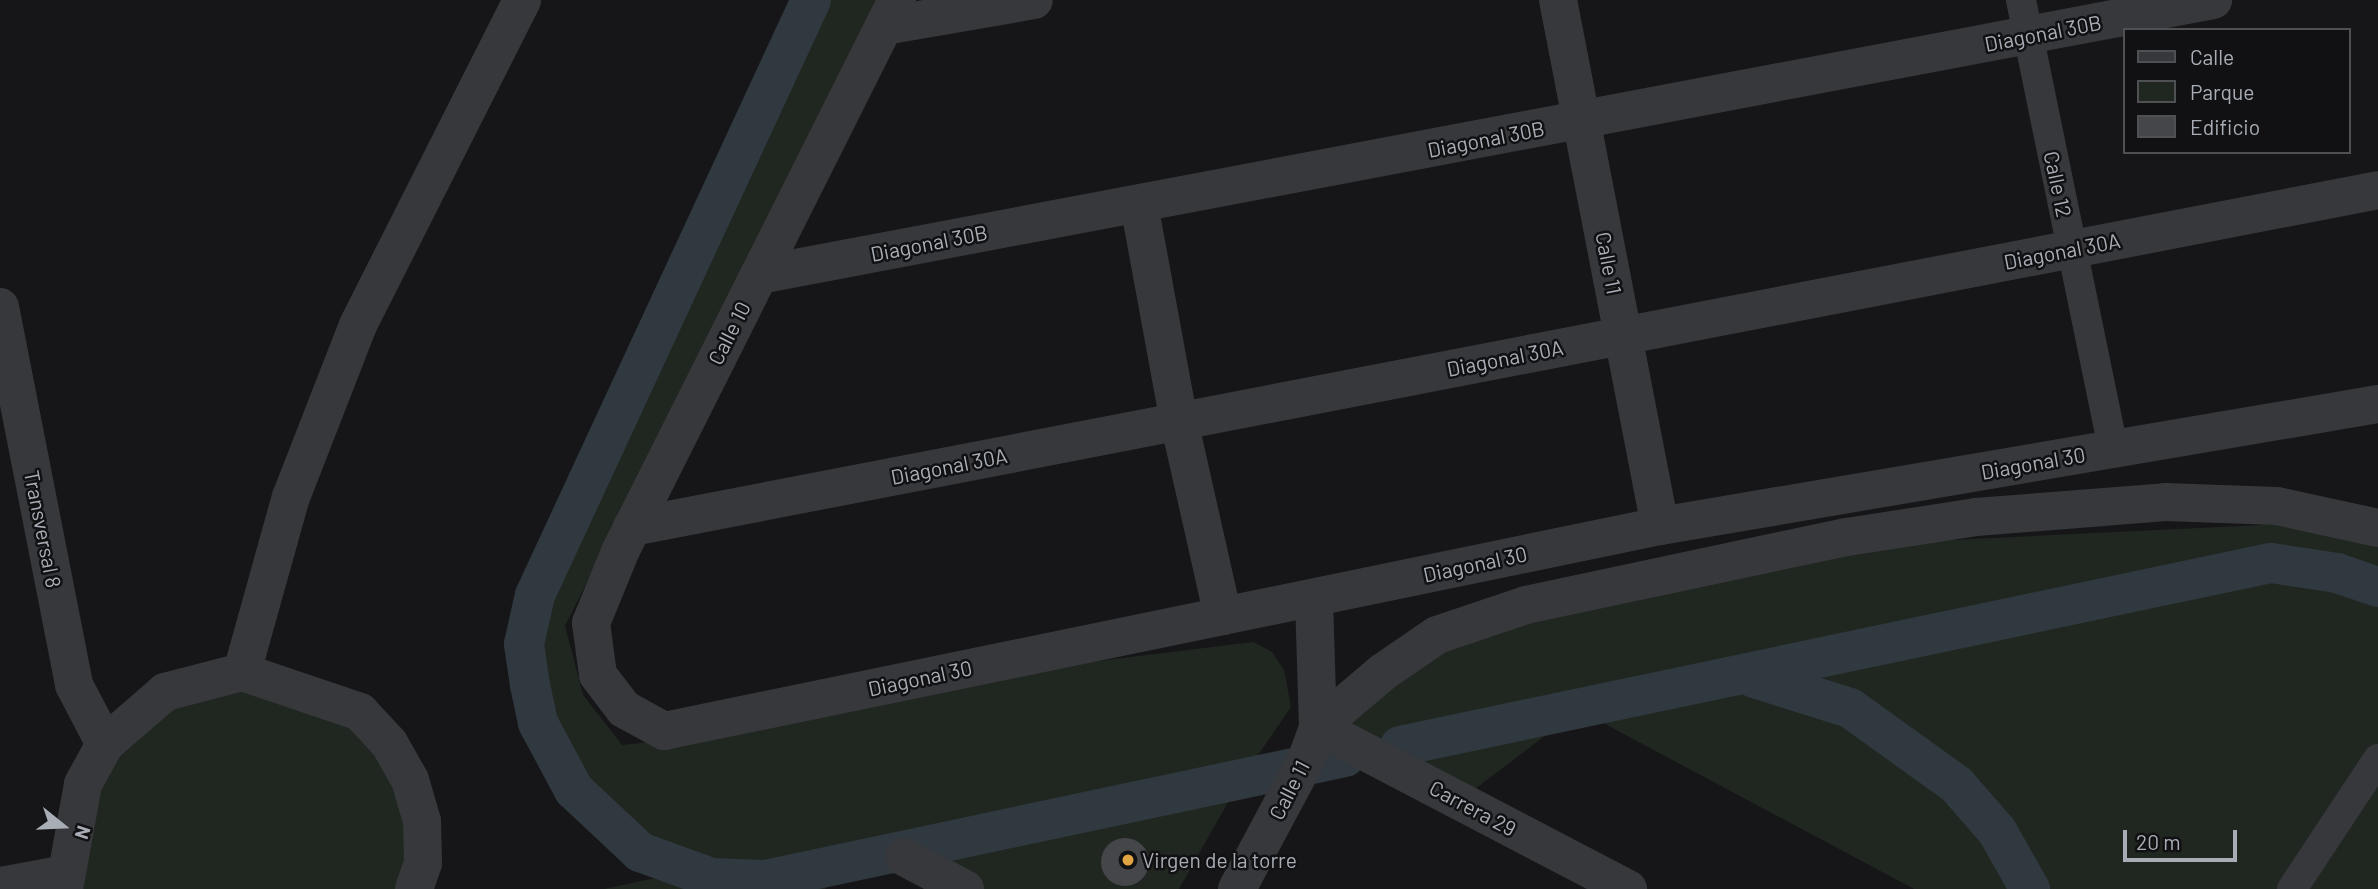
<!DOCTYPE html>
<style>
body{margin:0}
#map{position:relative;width:2378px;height:889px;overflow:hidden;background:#161618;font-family:Barlow,sans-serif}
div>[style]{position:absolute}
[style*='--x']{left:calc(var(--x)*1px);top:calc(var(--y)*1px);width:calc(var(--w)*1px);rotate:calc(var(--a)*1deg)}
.green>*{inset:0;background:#202721}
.canal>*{height:40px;margin:-20px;padding:0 20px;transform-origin:20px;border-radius:20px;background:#30393f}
.building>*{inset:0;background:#45464a}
.round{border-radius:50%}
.pedestrian>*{height:30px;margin:-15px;padding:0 15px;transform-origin:15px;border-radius:15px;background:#37383c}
.minor>*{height:38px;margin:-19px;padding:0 19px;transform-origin:19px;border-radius:19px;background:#37383c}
.dots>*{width:19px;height:19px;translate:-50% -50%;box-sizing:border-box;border:4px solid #111113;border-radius:50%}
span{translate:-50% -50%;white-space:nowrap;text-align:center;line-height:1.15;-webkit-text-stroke:5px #111113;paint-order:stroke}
.street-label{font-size:21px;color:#a9aeb6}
.poi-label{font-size:21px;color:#a9aeb6}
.left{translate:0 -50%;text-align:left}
.legend{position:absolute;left:2123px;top:28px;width:228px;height:126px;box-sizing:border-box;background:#111113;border:2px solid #4e5054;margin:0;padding:9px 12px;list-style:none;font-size:21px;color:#a9aeb6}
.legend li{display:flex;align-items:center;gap:14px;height:35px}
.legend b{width:35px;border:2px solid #4e5054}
.north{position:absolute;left:28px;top:791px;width:70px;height:70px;-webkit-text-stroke:5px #111113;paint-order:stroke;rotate:108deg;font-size:19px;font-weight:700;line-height:28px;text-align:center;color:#a9aeb6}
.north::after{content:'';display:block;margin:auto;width:24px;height:32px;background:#a9aeb6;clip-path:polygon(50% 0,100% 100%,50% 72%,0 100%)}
.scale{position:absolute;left:2123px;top:830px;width:114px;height:32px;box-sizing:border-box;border:4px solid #a9aeb6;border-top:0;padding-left:9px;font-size:21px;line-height:24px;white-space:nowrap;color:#a9aeb6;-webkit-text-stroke:5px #111113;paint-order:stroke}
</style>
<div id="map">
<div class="green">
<i style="clip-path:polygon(818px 0,879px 0,565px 626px,583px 695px,622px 745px,671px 740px,1074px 664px,1253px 642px,1272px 652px,1284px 670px,1291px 707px,1247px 771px,764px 880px,712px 878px,640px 851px,575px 788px,540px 723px,525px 644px,536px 596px)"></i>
<i style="clip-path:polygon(2301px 523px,2378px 543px,2378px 889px,1914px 889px,1579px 710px,1467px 795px,1318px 727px,1437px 635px,1849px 545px)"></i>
<i style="clip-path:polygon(242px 672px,360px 712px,410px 780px,414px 889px,68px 889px,97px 736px)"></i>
<i style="clip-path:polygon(1236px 788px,1179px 889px,972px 889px,918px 860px)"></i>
<i style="clip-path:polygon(825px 869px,829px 881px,825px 889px,604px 889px,688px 871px,711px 880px,765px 882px)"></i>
</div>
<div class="canal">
<i style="--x:811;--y:0;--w:656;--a:114.88"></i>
<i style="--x:535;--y:595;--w:50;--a:102.7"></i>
<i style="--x:524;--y:644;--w:41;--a:81.7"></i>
<i style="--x:530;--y:685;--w:39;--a:78"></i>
<i style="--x:538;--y:723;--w:76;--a:61.8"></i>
<i style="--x:574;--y:790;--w:91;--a:43.2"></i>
<i style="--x:640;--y:852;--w:77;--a:19.9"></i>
<i style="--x:712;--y:878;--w:53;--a:2.2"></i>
<i style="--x:765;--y:880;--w:593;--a:-11.97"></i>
<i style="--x:1754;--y:678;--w:101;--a:17.4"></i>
<i style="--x:1850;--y:708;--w:132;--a:35.7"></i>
<i style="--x:1957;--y:785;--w:61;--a:49"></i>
<i style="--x:1997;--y:831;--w:67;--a:60.4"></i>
<i style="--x:1400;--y:746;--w:890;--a:-11.87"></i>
<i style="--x:2271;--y:563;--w:67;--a:8.6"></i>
<i style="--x:2337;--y:573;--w:43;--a:18.9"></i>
</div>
<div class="building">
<i class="round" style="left:1101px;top:838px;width:48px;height:48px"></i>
</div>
<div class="pedestrian">
<i style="--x:2021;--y:0;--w:459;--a:78.4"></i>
<i style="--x:2292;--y:889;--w:156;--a:-56.5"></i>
</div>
<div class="minor">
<i style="--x:897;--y:0;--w:618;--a:116.65"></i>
<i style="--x:620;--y:552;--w:77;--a:112.2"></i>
<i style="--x:591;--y:623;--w:52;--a:82.3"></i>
<i style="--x:598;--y:675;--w:43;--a:52.6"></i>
<i style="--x:624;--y:709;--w:46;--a:28.8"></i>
<i style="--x:664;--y:731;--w:1017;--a:-11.63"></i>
<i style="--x:1660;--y:526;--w:728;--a:-9.64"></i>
<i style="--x:1558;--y:0;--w:536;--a:79.03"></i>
<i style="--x:884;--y:26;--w:152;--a:-9.8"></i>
<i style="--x:1139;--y:204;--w:221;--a:79.6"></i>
<i style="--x:1179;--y:421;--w:200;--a:77.3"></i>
<i style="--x:759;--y:275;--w:1480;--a:-10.71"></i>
<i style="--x:0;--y:307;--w:385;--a:78.9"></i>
<i style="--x:74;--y:685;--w:67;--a:62.3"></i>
<i style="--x:632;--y:527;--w:1778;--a:-10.92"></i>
<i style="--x:242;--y:672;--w:182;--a:-74.4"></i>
<i style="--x:291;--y:497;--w:185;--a:-68.7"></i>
<i style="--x:358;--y:325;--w:364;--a:-63.2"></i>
<i style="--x:1318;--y:727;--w:85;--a:-40.2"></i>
<i style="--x:1383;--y:672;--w:65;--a:-34.4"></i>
<i style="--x:1437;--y:635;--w:94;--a:-18.6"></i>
<i style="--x:1526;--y:605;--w:328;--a:-12"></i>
<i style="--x:1847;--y:537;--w:131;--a:-8.8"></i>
<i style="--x:1976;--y:517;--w:190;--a:-4.5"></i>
<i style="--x:2165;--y:502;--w:112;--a:2"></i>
<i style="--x:2277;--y:506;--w:103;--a:12.3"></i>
<i style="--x:1318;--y:727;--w:350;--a:27.6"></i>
<i style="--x:904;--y:857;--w:69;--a:27.7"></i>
<i style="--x:0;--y:886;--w:67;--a:-10.3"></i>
<i style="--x:64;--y:889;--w:107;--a:-79.7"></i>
<i style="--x:83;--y:784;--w:46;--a:-61.2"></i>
<i style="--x:105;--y:744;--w:79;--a:-40.9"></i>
<i style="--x:165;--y:692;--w:80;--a:-14.6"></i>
<i style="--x:242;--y:672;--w:125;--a:18.7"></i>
<i style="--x:360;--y:712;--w:42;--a:46.9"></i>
<i style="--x:389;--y:743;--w:43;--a:60.4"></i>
<i style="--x:410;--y:780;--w:43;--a:73.7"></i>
<i style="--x:422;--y:821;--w:42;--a:88.6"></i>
<i style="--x:423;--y:863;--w:28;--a:109"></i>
<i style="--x:1237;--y:889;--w:149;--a:-61.9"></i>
<i style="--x:1307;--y:758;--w:33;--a:-70"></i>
<i style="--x:1318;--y:727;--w:129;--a:-91.8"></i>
</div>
<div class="dots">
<i style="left:1128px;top:860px;background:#e2a343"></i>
</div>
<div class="street-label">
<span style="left:2043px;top:33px;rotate:-11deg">Diagonal 30B</span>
<span style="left:1486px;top:139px;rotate:-11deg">Diagonal 30B</span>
<span style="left:2058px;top:184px;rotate:78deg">Calle 12</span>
<span style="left:929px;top:243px;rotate:-11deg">Diagonal 30B</span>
<span style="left:2062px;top:251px;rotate:-11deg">Diagonal 30A</span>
<span style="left:1609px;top:263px;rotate:79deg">Calle 11</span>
<span style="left:729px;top:333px;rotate:-63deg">Calle 10</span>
<span style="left:1505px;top:358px;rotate:-11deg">Diagonal 30A</span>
<span style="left:2033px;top:463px;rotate:-10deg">Diagonal 30</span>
<span style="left:949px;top:466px;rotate:-11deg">Diagonal 30A</span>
<span style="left:43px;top:529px;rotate:79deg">Transversal 8</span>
<span style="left:1475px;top:564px;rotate:-12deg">Diagonal 30</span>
<span style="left:920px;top:678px;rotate:-12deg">Diagonal 30</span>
<span style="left:1289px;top:790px;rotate:-63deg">Calle 11</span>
<span style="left:1473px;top:808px;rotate:28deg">Carrera 29</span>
</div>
<div class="poi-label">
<span class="left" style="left:1142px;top:860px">Virgen de la torre</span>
</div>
<ul class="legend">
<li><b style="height:9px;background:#37383c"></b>Calle</li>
<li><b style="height:19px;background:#202721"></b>Parque</li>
<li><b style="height:19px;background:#45464a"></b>Edificio</li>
</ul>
<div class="north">N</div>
<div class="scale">20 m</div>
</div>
